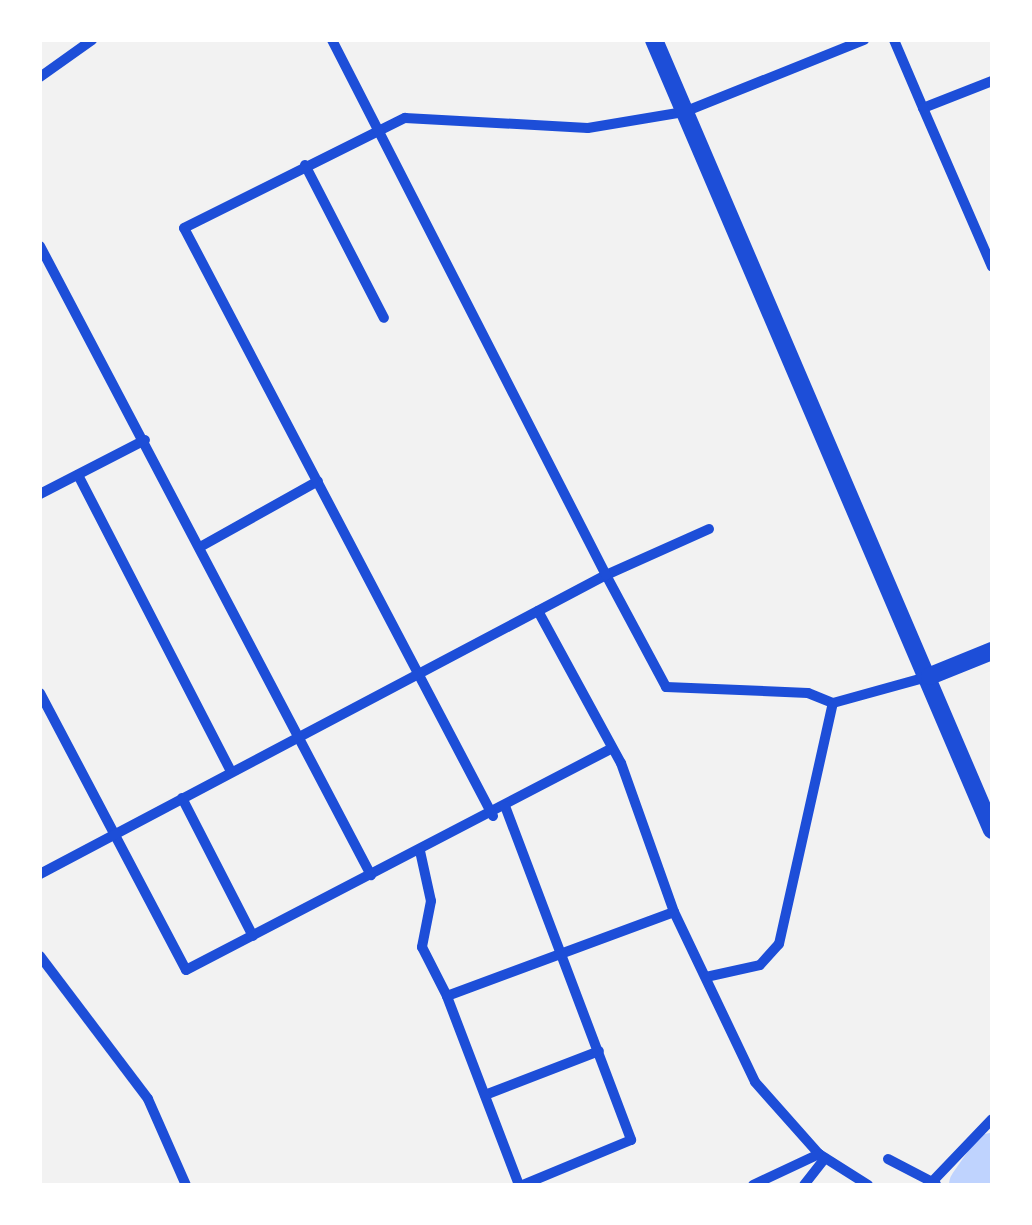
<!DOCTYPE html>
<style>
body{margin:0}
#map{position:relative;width:1032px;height:1225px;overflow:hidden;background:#f2f2f2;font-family:Figtree,sans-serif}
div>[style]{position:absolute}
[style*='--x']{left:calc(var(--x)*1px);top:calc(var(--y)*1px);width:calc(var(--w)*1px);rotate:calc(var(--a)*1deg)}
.river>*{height:42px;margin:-21px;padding:0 21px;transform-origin:21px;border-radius:21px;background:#bfd3fe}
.minor>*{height:10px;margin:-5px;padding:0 5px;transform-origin:5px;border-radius:5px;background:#1d4ed8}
.tertiary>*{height:18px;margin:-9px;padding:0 9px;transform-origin:9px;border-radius:9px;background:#1d4ed8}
span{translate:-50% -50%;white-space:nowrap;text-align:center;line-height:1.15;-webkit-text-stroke:10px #fff;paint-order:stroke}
.frame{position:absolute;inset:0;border:42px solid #fff;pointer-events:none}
</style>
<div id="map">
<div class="river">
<i style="--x:970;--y:1185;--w:38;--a:-55"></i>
</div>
<div class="minor">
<i style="--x:894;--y:40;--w:74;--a:66.9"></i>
<i style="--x:40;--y:77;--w:64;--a:-35.4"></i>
<i style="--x:992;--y:81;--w:74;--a:158.6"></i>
<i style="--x:923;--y:108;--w:173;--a:66.5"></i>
<i style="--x:305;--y:165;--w:172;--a:62.7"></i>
<i style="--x:40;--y:246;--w:711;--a:62.25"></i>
<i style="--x:78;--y:475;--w:333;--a:62.7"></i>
<i style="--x:40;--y:494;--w:118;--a:-27.2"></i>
<i style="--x:709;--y:529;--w:113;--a:155.9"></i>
<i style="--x:606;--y:575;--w:127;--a:61.8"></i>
<i style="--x:666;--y:687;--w:142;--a:2.4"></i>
<i style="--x:808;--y:693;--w:27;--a:22"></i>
<i style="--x:200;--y:547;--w:135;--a:-29.2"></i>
<i style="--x:538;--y:611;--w:173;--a:61.4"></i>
<i style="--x:621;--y:763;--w:158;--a:70.4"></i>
<i style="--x:674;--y:912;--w:188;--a:64.5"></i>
<i style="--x:755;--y:1082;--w:96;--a:48.4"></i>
<i style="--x:819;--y:1154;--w:58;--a:32.3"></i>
<i style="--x:40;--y:693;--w:313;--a:62.2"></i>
<i style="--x:186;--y:970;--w:477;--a:-27.5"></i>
<i style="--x:182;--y:798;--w:155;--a:62.8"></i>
<i style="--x:505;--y:806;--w:357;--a:69.3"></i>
<i style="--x:631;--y:1140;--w:117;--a:157.4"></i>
<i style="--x:493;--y:816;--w:664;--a:-117.72"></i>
<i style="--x:184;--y:228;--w:247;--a:-26.5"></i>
<i style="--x:405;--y:118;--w:183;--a:3.1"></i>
<i style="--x:588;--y:128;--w:97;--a:-9.5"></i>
<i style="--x:684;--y:112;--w:194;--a:-21.8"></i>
<i style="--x:420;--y:851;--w:51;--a:77.6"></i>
<i style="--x:431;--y:901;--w:47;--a:101.1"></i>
<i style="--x:422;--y:947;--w:55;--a:63"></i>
<i style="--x:40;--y:874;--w:640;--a:-27.85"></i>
<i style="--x:606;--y:575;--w:601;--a:-117.12"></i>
<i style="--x:40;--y:956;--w:179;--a:52.9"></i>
<i style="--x:148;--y:1099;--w:94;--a:66.2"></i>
<i style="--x:706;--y:977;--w:55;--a:-12.5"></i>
<i style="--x:760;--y:965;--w:28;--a:-48"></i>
<i style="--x:779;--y:944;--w:247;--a:-77.4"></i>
<i style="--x:833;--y:703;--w:98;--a:-15.5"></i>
<i style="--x:485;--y:1095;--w:122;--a:-21.1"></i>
<i style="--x:888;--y:1159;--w:54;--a:27.5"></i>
<i style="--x:519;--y:1185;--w:202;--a:-110.9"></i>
<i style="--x:447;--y:996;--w:242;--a:-20.3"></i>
<i style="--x:753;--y:1185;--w:73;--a:-25.2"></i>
<i style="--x:804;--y:1185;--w:34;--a:-52"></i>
<i style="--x:929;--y:1185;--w:91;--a:-46.3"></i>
</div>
<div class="tertiary">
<i style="--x:654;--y:40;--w:859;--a:66.84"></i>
<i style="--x:930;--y:676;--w:67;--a:-22"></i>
</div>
<div class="frame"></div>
</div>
